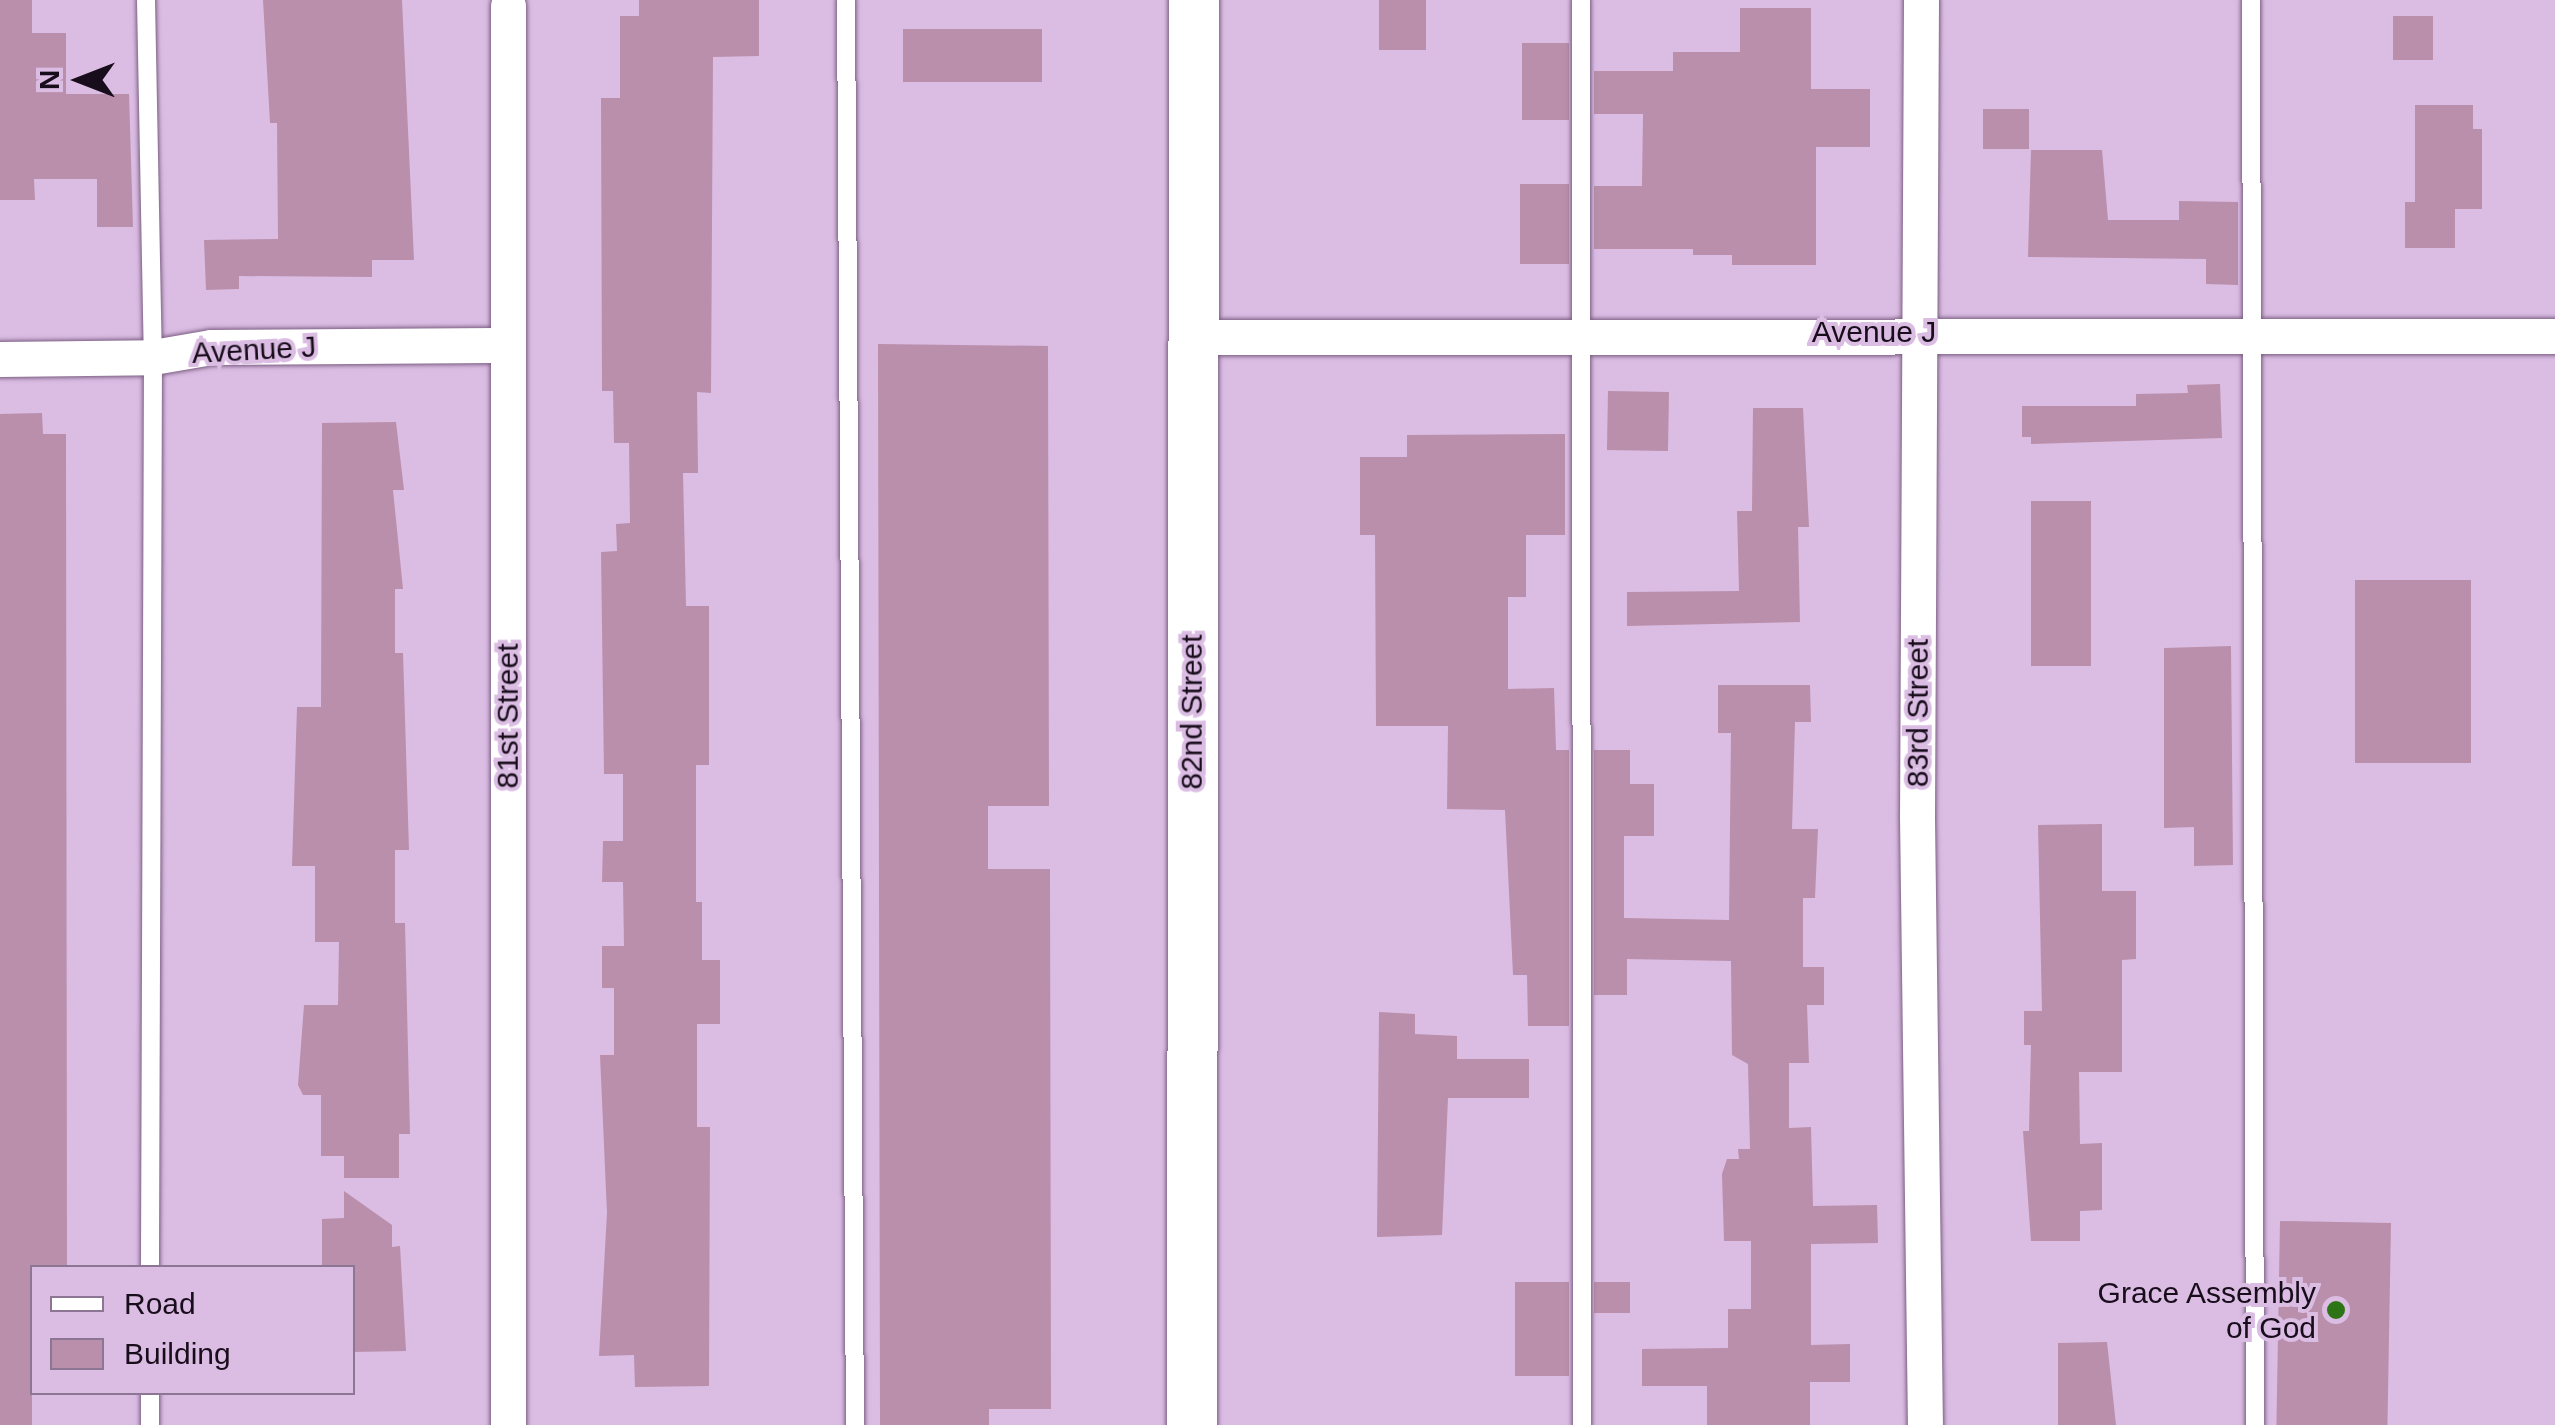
<!DOCTYPE html>
<style>
body{margin:0}
#map{position:relative;width:2555px;height:1425px;overflow:hidden;background:#dbbce3;font-family:Arial,sans-serif}
div>[style]{position:absolute}
[style*='--x']{left:calc(var(--x)*1px);top:calc(var(--y)*1px);width:calc(var(--w)*1px);rotate:calc(var(--a)*1deg)}
.building>*{inset:0;background:#b98fab;transform-origin:0 0}
.roads{filter:drop-shadow(0 0 2px #7b5f82) drop-shadow(0 0 2px #7b5f82)}
.lane>*{height:18px;margin:-9px;padding:0 9px;transform-origin:9px;border-radius:9px;background:#fff}
.street>*{height:35px;margin:-17.5px;padding:0 17.5px;transform-origin:17.5px;border-radius:17.5px;background:#fff}
.secondary>*{height:50px;margin:-25px;padding:0 25px;transform-origin:25px;border-radius:25px;background:#fff}
.dots>*{width:28px;height:28px;translate:-50% -50%;box-sizing:border-box;border:5px solid #dbbce3;border-radius:50%}
span{translate:-50% -50%;white-space:nowrap;text-align:center;line-height:1.15;-webkit-text-stroke:8px #dbbce3;paint-order:stroke}
.street-label{font-size:30px;color:#180d1b}
.poi-label{font-size:30px;color:#180d1b}
.right{translate:-100% -50%;text-align:right}
.legend{position:absolute;left:30px;top:1265px;width:325px;height:130px;box-sizing:border-box;background:#dbbce3;border:2px solid #8d7693;margin:0;padding:12px 18px;list-style:none;font-size:30px;color:#180d1b}
.legend li{display:flex;align-items:center;gap:20px;height:50px}
.legend b{width:50px;border:2px solid #8d7693}
.north{position:absolute;left:30px;top:30px;width:100px;height:100px;-webkit-text-stroke:8px #dbbce3;paint-order:stroke;rotate:270deg;font-size:28px;font-weight:700;line-height:40px;text-align:center;color:#180d1b}
.north::after{content:'';display:block;margin:auto;width:35px;height:45px;background:#180d1b;clip-path:polygon(50% 0,100% 100%,50% 72%,0 100%)}
</style>
<div id="map">
<div class="building">
<i style="clip-path:polygon(0 0,32px 0,32px 33px,66px 33px,66px 94px,129px 94px,133px 227px,97px 227px,97px 179px,34px 179px,35px 200px,0 200px)"></i>
<i style="clip-path:polygon(263px 0,402px 0,414px 260px,372px 260px,372px 277px,239px 276px,239px 289px,206px 290px,204px 240px,278px 239px,277px 123px,270px 123px)"></i>
<i style="clip-path:polygon(639px 0,759px 0,759px 56px,713px 57px,711px 393px,697px 392px,698px 473px,683px 473px,686px 606px,709px 606px,709px 765px,696px 765px,696px 902px,702px 902px,702px 960px,720px 960px,720px 1024px,697px 1024px,697px 1127px,710px 1127px,709px 1386px,635px 1387px,634px 1355px,599px 1356px,607px 1213px,600px 1055px,614px 1055px,614px 988px,602px 988px,602px 946px,624px 946px,623px 882px,602px 882px,603px 841px,623px 841px,623px 774px,604px 774px,601px 552px,617px 551px,616px 524px,630px 523px,629px 443px,614px 443px,613px 391px,602px 391px,601px 98px,620px 98px,620px 16px,639px 16px)"></i>
<i style="left:1379px;top:0;width:47px;height:50px"></i>
<i style="clip-path:polygon(1740px 8px,1811px 8px,1811px 89px,1870px 89px,1870px 147px,1816px 147px,1816px 265px,1732px 265px,1732px 255px,1693px 255px,1693px 249px,1594px 249px,1594px 186px,1642px 186px,1643px 114px,1594px 114px,1594px 71px,1673px 71px,1673px 52px,1740px 52px)"></i>
<i style="left:2433px;top:16px;width:44px;height:40px;rotate:90deg"></i>
<i style="left:903px;top:29px;width:139px;height:53px"></i>
<i style="left:1522px;top:43px;width:47px;height:77px"></i>
<i style="clip-path:polygon(2415px 105px,2473px 105px,2473px 129px,2482px 129px,2482px 209px,2455px 209px,2455px 248px,2405px 248px,2405px 202px,2415px 202px)"></i>
<i style="left:2029px;top:109px;width:40px;height:46px;rotate:90deg"></i>
<i style="clip-path:polygon(2031px 150px,2102px 150px,2108px 220px,2179px 220px,2179px 201px,2238px 202px,2238px 285px,2206px 284px,2206px 259px,2028px 257px)"></i>
<i style="left:1520px;top:184px;width:49px;height:80px"></i>
<i style="clip-path:polygon(878px 344px,1048px 346px,1049px 806px,988px 806px,988px 869px,1050px 869px,1051px 1409px,989px 1409px,989px 1425px,880px 1425px)"></i>
<i style="clip-path:polygon(2220px 384px,2222px 438px,2031px 444px,2031px 437px,2022px 437px,2022px 406px,2136px 406px,2136px 394px,2188px 393px,2187px 385px)"></i>
<i style="left:1608px;top:391px;width:61px;height:59px;rotate:1deg"></i>
<i style="clip-path:polygon(1753px 408px,1803px 408px,1809px 527px,1798px 527px,1800px 622px,1627px 626px,1627px 592px,1739px 591px,1737px 511px,1752px 511px)"></i>
<i style="clip-path:polygon(42px 413px,43px 434px,66px 434px,67px 1268px,32px 1268px,32px 1425px,0 1425px,0 414px)"></i>
<i style="clip-path:polygon(396px 422px,404px 490px,393px 490px,403px 589px,395px 589px,395px 653px,403px 653px,409px 850px,395px 850px,395px 923px,405px 923px,410px 1134px,399px 1134px,399px 1178px,344px 1178px,344px 1156px,321px 1156px,321px 1095px,303px 1095px,298px 1085px,304px 1005px,338px 1005px,339px 942px,315px 942px,315px 866px,292px 866px,297px 707px,321px 707px,322px 423px)"></i>
<i style="clip-path:polygon(1565px 434px,1565px 535px,1526px 535px,1526px 597px,1508px 597px,1508px 689px,1554px 688px,1556px 750px,1569px 750px,1569px 1026px,1528px 1026px,1527px 975px,1513px 975px,1505px 810px,1447px 809px,1448px 726px,1376px 726px,1375px 535px,1360px 535px,1360px 457px,1407px 457px,1407px 435px)"></i>
<i style="left:2031px;top:501px;width:60px;height:165px"></i>
<i style="left:2471px;top:580px;width:183px;height:116px;rotate:90deg"></i>
<i style="clip-path:polygon(2231px 646px,2233px 865px,2194px 866px,2194px 827px,2164px 828px,2164px 648px)"></i>
<i style="clip-path:polygon(1718px 685px,1810px 685px,1811px 722px,1795px 722px,1792px 829px,1818px 829px,1815px 898px,1803px 898px,1803px 967px,1824px 967px,1824px 1005px,1807px 1005px,1809px 1063px,1789px 1063px,1789px 1128px,1811px 1127px,1813px 1206px,1877px 1205px,1878px 1243px,1811px 1244px,1811px 1345px,1850px 1344px,1850px 1382px,1810px 1382px,1810px 1425px,1707px 1425px,1707px 1386px,1642px 1386px,1642px 1349px,1728px 1348px,1728px 1309px,1751px 1309px,1751px 1241px,1724px 1241px,1722px 1174px,1727px 1159px,1739px 1159px,1738px 1149px,1750px 1149px,1748px 1064px,1732px 1055px,1731px 961px,1627px 959px,1627px 995px,1594px 995px,1594px 750px,1630px 750px,1630px 784px,1654px 784px,1654px 836px,1624px 836px,1624px 918px,1729px 920px,1731px 733px,1718px 733px)"></i>
<i style="clip-path:polygon(2102px 824px,2102px 891px,2136px 891px,2136px 959px,2122px 960px,2122px 1072px,2079px 1072px,2080px 1144px,2102px 1143px,2102px 1210px,2080px 1211px,2080px 1241px,2031px 1241px,2023px 1131px,2029px 1131px,2031px 1045px,2024px 1045px,2024px 1011px,2042px 1011px,2038px 825px)"></i>
<i style="clip-path:polygon(1379px 1012px,1415px 1014px,1415px 1034px,1457px 1036px,1457px 1059px,1529px 1059px,1529px 1098px,1448px 1098px,1442px 1235px,1377px 1237px)"></i>
<i style="clip-path:polygon(344px 1191px,392px 1225px,392px 1247px,400px 1246px,406px 1351px,352px 1352px,352px 1268px,322px 1268px,322px 1219px,344px 1218px)"></i>
<i style="left:2280px;top:1221px;width:111px;height:204px;rotate:1deg"></i>
<i style="left:1515px;top:1282px;width:54px;height:94px"></i>
<i style="left:1594px;top:1282px;width:36px;height:31px"></i>
<i style="clip-path:polygon(2107px 1342px,2116px 1425px,2058px 1425px,2058px 1343px)"></i>
</div>
<div class="roads">
<div class="lane">
<i style="--x:146;--y:0;--w:357;--a:88.9"></i>
<i style="--x:153;--y:357;--w:911;--a:90.19"></i>
<i style="--x:846;--y:0;--w:1425;--a:89.64"></i>
<i style="--x:1581;--y:0;--w:1425;--a:89.96"></i>
<i style="--x:2251;--y:0;--w:1425;--a:89.84"></i>
<i style="--x:150;--y:1425;--w:33;--a:-90"></i>
</div>
<div class="street">
<i style="--x:1921;--y:0;--w:817;--a:90.28"></i>
<i style="--x:1917;--y:817;--w:608;--a:89.25"></i>
<i style="--x:508;--y:6;--w:1419;--a:90"></i>
<i style="--x:1192;--y:337;--w:1363;--a:-0.04"></i>
<i style="--x:0;--y:359;--w:153;--a:-0.7"></i>
<i style="--x:153;--y:357;--w:59;--a:-9.8"></i>
<i style="--x:211;--y:347;--w:297;--a:-0.4"></i>
</div>
<div class="secondary">
<i style="--x:1192;--y:1425;--w:1425;--a:-89.92"></i>
</div>
</div>
<div class="dots">
<i style="left:2336px;top:1310px;background:#2d7416"></i>
</div>
<div class="street-label">
<span style="left:1874px;top:332px">Avenue J</span>
<span style="left:254px;top:350px;rotate:-3deg">Avenue J</span>
<span style="left:1192px;top:712px;rotate:-90deg">82nd Street</span>
<span style="left:1918px;top:713px;rotate:-90deg">83rd Street</span>
<span style="left:508px;top:716px;rotate:-90deg">81st Street</span>
</div>
<div class="poi-label">
<span class="right" style="left:2316px;top:1310px">Grace Assembly<br>of God</span>
</div>
<ul class="legend">
<li><b style="height:12px;background:#fff"></b>Road</li>
<li><b style="height:28px;background:#b98fab"></b>Building</li>
</ul>
<div class="north">N</div>
</div>
